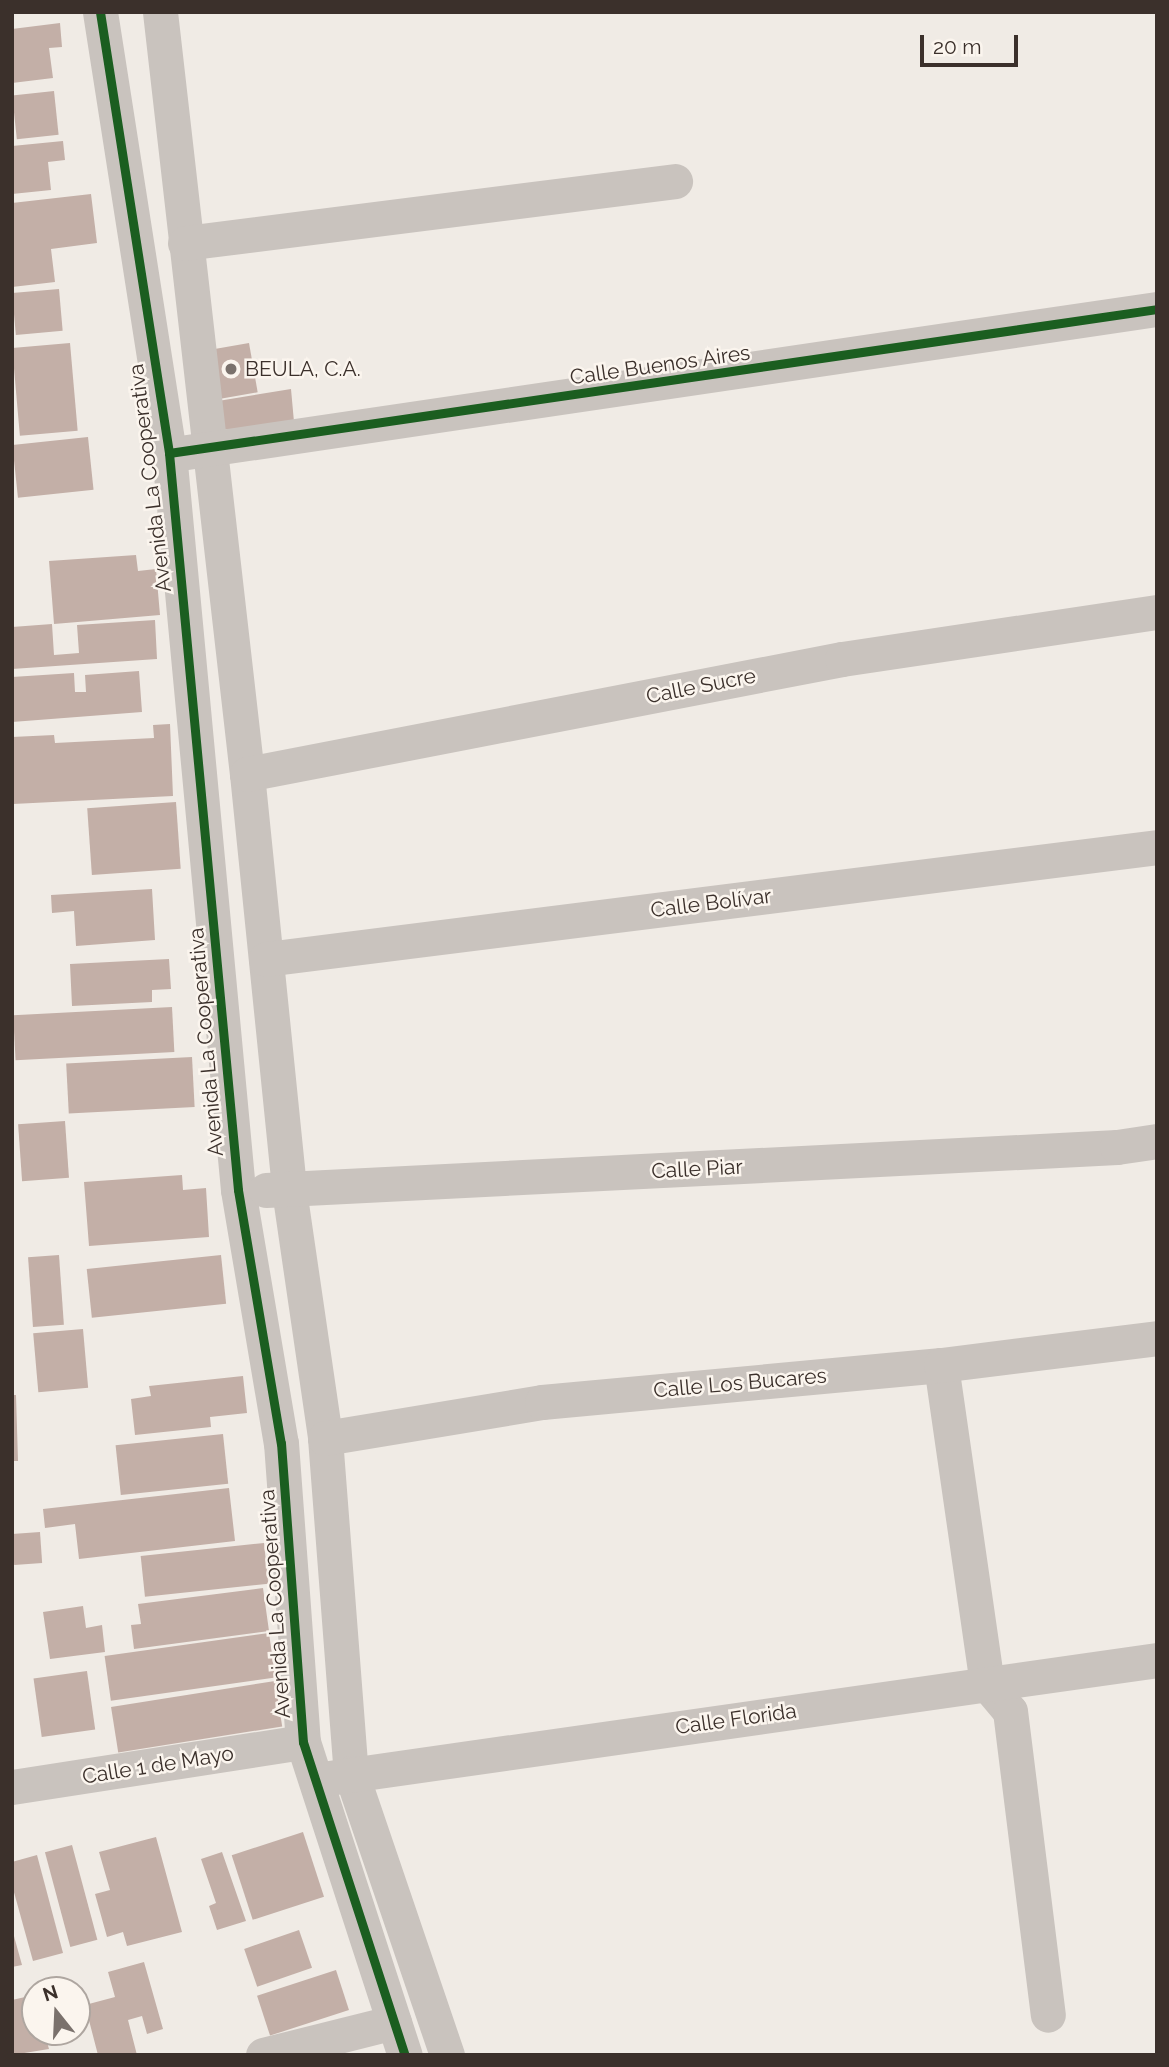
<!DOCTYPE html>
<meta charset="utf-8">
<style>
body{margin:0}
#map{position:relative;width:1169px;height:2067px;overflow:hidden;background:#f0ebe5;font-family:Raleway,sans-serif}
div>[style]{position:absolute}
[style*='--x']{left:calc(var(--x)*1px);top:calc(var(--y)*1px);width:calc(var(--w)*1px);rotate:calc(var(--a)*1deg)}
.building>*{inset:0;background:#c3afa7;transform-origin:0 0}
.minor>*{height:35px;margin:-17.5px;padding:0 17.5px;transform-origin:17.5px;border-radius:17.5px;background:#c9c3be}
.cycleway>*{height:9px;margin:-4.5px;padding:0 4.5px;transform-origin:4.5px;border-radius:4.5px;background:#1b5e20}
.dots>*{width:19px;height:19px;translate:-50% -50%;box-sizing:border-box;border:4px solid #fbf5ee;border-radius:50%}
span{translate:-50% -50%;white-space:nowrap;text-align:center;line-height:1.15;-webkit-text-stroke:5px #fbf5ee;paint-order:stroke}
.street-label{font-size:21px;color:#3b302b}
.poi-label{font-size:21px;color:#3b302b}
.left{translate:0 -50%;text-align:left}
.frame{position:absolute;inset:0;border:14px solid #3b302b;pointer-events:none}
.north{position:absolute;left:21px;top:1976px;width:70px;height:70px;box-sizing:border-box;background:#fbf5ee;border:2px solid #aea6a0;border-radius:50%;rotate:342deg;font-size:19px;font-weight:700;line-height:28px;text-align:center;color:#3b302b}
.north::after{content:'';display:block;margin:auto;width:24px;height:32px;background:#7a716c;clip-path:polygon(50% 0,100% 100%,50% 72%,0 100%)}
.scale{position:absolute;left:920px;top:35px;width:98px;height:32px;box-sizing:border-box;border:4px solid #3b302b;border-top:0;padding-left:9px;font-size:21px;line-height:24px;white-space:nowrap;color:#3b302b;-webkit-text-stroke:5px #fbf5ee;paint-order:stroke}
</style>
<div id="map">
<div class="building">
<i style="clip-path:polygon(60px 23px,62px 47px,49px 48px,53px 78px,12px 83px,12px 29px)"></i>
<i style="left:54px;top:91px;width:44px;height:42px;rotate:84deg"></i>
<i style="clip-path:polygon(63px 141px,65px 160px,48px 162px,51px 190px,12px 194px,12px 146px)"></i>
<i style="clip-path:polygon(91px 194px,97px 243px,51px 249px,55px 282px,12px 287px,12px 203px)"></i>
<i style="left:59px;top:289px;width:42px;height:47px;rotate:85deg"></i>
<i style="left:70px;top:343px;width:88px;height:58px;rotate:85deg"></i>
<i style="left:249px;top:343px;width:50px;height:45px;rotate:80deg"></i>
<i style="clip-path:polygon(291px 389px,295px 433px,220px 429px,212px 402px)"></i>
<i style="left:88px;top:437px;width:53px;height:76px;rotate:84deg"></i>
<i style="clip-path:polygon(136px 555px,138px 571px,156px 569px,160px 615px,54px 624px,49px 561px)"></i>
<i style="clip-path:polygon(155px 620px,157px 659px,12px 669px,12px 627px,52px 624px,54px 655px,79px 653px,77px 625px)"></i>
<i style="clip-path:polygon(139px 671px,142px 712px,12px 722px,12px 677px,74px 673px,75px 692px,86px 692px,85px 675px)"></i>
<i style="clip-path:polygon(170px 724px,173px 796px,13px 804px,12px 737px,54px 735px,55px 743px,154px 738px,153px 725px)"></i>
<i style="left:176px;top:802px;width:67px;height:89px;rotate:86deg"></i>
<i style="clip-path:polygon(152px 889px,155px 940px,76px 946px,74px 911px,52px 913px,51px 895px)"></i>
<i style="clip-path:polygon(169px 959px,171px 989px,152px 990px,152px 1002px,72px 1006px,70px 964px)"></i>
<i style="left:172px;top:1007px;width:45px;height:159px;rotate:87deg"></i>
<i style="left:192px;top:1057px;width:50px;height:126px;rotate:87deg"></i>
<i style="left:65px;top:1121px;width:57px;height:47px;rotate:86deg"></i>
<i style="clip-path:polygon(182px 1175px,183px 1190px,206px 1188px,209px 1237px,89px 1246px,84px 1182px)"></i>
<i style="left:59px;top:1255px;width:70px;height:31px;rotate:86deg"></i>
<i style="left:221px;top:1255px;width:49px;height:135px;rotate:84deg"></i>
<i style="left:83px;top:1329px;width:59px;height:50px;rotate:85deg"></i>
<i style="clip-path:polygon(243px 1376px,247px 1413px,210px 1417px,211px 1427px,135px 1435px,131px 1399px,151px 1396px,149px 1386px)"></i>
<i style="clip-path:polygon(12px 1395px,16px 1395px,18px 1461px,12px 1461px)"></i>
<i style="left:223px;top:1434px;width:50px;height:108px;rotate:84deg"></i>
<i style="clip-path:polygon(229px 1488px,235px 1541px,79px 1559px,75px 1524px,45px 1528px,43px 1509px)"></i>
<i style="left:40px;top:1532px;width:31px;height:28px;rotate:86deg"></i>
<i style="left:264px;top:1543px;width:41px;height:124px;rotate:84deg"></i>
<i style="clip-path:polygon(263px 1588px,269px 1631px,134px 1649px,131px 1625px,141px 1624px,138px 1604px)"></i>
<i style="clip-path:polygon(83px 1606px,86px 1628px,102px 1625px,105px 1652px,50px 1659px,43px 1612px)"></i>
<i style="left:269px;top:1633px;width:45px;height:166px;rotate:82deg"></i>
<i style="left:87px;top:1671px;width:59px;height:54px;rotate:82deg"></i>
<i style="left:275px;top:1681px;width:46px;height:166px;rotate:81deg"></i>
<i style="left:303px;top:1832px;width:68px;height:75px;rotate:72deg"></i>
<i style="clip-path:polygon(156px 1837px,182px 1932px,127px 1946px,123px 1932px,107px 1937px,95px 1894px,110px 1890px,99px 1852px)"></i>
<i style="left:72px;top:1845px;width:98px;height:28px;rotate:75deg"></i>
<i style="clip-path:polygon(222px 1852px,246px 1921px,217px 1930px,209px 1906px,216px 1903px,201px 1859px)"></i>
<i style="clip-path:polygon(37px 1855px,63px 1953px,33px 1961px,12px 1885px,12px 1862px)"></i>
<i style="clip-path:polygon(12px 1929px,22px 1965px,12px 1967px)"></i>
<i style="left:299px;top:1930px;width:40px;height:58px;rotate:71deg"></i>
<i style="clip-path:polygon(144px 1962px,163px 2029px,147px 2034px,142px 2016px,128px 2020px,137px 2055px,98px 2055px,85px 2005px,115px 1997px,108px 1972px)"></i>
<i style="left:336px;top:1970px;width:42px;height:83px;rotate:72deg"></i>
<i style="clip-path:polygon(34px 1995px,35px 2032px,44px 2032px,49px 2049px,12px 2055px,12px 2000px)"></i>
</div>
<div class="minor">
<i style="--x:100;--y:12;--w:446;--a:81.1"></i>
<i style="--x:169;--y:453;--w:740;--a:84.65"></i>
<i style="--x:238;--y:1190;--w:257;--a:80.4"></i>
<i style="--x:281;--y:1443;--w:300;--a:85.8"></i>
<i style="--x:303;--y:1742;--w:329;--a:72"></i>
<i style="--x:160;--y:12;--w:767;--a:83.49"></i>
<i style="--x:247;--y:774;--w:418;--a:84.2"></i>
<i style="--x:289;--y:1190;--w:251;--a:81.7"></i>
<i style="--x:325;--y:1438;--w:336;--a:85.6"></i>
<i style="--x:351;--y:1773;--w:298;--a:71.2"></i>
<i style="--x:185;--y:243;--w:494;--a:-7.2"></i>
<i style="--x:187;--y:452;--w:980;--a:-8.39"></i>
<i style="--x:247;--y:774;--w:606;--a:-10.94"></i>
<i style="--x:842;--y:659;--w:318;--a:-8.5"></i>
<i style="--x:266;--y:959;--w:898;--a:-7.16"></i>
<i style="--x:266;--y:1190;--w:852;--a:-2.89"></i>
<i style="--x:1117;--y:1147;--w:40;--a:-8.5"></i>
<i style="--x:941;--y:1365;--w:322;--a:81.8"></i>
<i style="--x:987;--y:1684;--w:35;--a:50"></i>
<i style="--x:1010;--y:1711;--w:306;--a:82.9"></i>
<i style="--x:325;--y:1438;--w:220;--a:-9.4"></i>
<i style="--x:542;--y:1402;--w:401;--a:-5.3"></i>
<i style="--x:941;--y:1365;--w:218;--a:-7.1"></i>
<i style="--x:329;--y:1778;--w:836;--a:-8.11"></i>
<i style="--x:12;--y:1787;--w:294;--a:-8.8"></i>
<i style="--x:263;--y:2055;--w:135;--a:-14.1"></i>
</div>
<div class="cycleway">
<i style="--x:100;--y:12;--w:446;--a:81.1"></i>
<i style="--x:169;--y:453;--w:740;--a:84.65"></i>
<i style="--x:238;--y:1190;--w:257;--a:80.4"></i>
<i style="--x:281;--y:1443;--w:300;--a:85.8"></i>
<i style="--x:303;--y:1742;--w:329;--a:72"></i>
<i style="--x:169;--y:453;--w:998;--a:-8.29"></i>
</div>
<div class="dots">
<i style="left:231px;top:369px;background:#7a716c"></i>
</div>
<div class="street-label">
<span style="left:660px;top:365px;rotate:-8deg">Calle Buenos Aires</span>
<span style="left:150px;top:478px;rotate:-97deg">Avenida La Cooperativa</span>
<span style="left:701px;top:686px;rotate:-11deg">Calle Sucre</span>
<span style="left:711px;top:903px;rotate:-7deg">Calle Bolívar</span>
<span style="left:206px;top:1042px;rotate:-95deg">Avenida La Cooperativa</span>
<span style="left:697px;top:1169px;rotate:-3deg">Calle Piar</span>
<span style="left:740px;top:1383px;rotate:-5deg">Calle Los Bucares</span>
<span style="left:275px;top:1604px;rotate:-94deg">Avenida La Cooperativa</span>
<span style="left:736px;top:1719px;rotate:-8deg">Calle Florida</span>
<span style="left:158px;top:1765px;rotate:-9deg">Calle 1 de Mayo</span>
</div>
<div class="poi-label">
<span class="left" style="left:245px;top:369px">BEULA, C.A.</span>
</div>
<div class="frame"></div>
<div class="north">N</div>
<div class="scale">20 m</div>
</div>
